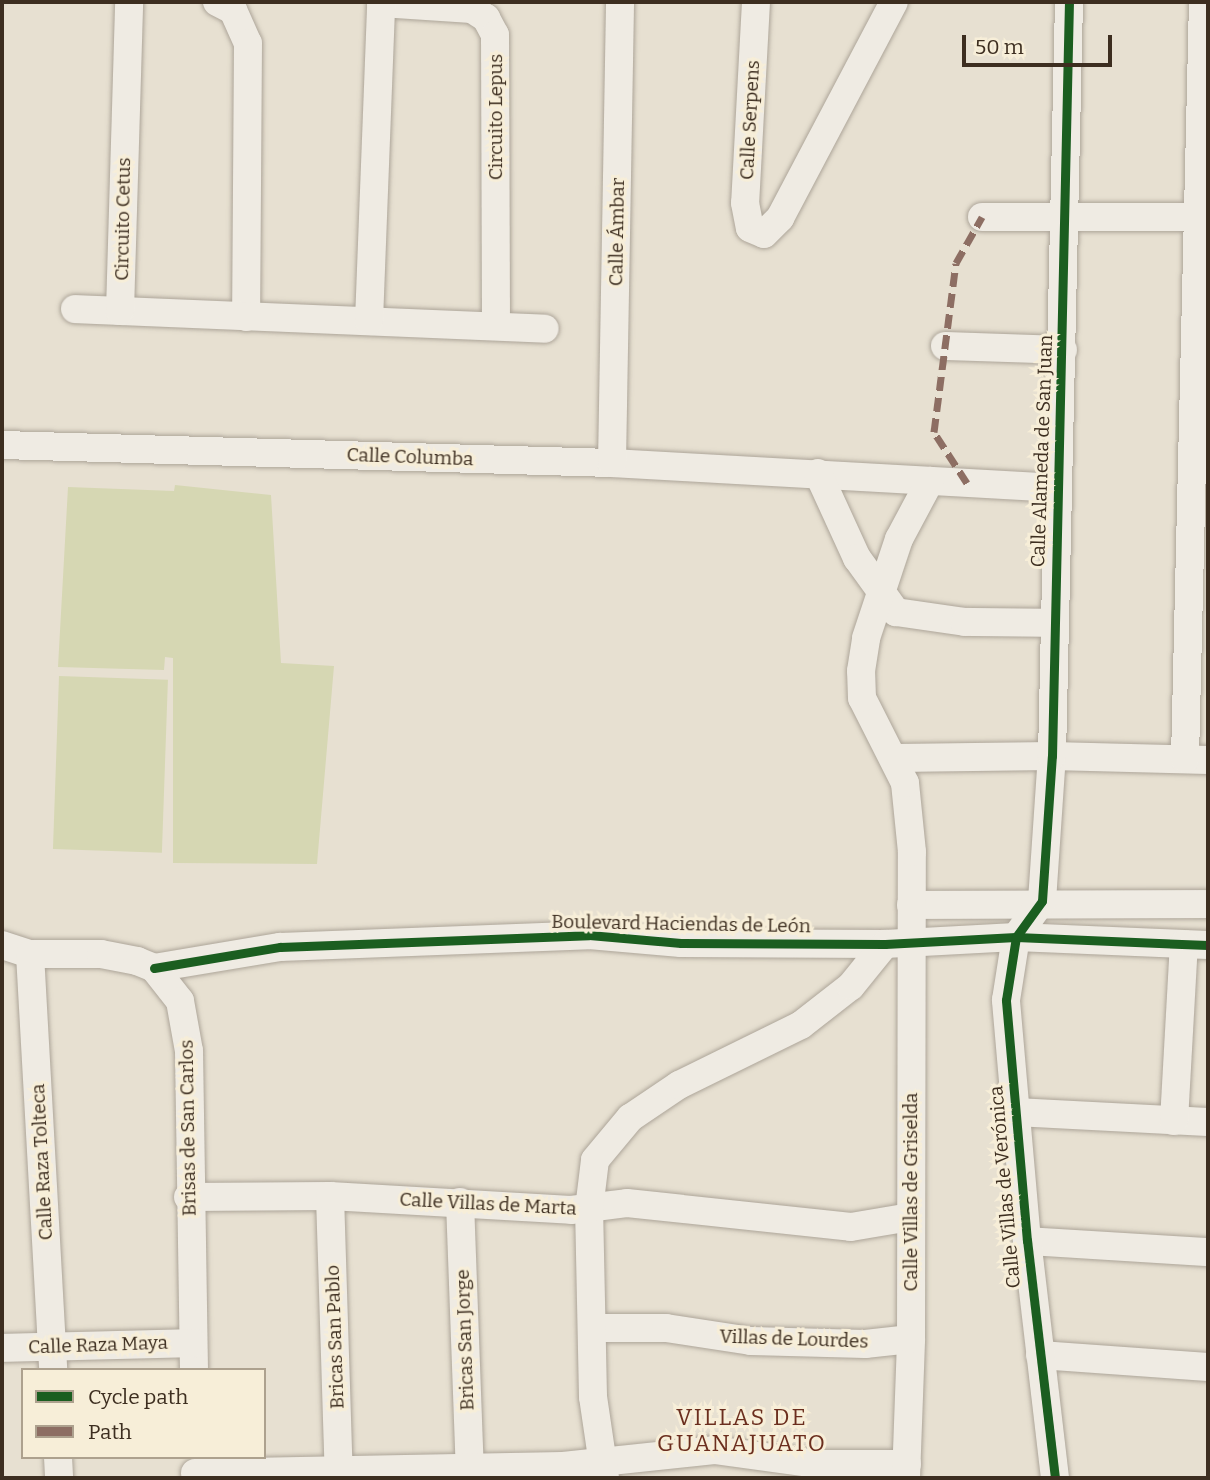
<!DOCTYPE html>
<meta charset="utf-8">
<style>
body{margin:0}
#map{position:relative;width:1210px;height:1480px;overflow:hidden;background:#e7e0d1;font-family:Bitter,serif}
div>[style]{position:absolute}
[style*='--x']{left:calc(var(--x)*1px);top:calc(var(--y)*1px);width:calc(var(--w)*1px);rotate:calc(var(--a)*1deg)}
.green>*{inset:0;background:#d6d7b3;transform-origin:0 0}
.roads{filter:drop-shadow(0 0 2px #ada599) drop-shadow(0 0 2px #ada599)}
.minor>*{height:28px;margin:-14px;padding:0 14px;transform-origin:14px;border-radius:14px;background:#efebe3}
.quiet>*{height:7px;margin-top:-3.5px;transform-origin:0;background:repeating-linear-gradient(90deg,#8d6e63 0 14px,transparent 0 21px)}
.cycleway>*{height:9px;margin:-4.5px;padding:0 4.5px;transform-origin:4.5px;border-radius:4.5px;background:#1b5e20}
span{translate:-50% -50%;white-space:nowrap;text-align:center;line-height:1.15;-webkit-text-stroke:6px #f7eed8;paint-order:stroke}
.street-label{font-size:19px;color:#3d2e20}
.quarter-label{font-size:23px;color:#6b2e1e;letter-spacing:2px}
.frame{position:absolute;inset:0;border:4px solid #3d2e20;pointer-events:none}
.legend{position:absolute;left:21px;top:1368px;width:245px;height:91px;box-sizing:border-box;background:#f7eed8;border:2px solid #ada18e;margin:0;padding:9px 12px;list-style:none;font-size:21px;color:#3d2e20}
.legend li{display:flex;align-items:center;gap:14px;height:35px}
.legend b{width:35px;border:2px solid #ada18e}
.scale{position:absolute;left:962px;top:35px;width:150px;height:32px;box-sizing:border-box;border:4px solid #3d2e20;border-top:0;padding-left:9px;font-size:21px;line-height:24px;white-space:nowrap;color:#3d2e20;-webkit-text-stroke:5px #f7eed8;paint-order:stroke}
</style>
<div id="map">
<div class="green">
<i style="clip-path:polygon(175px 485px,271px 495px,281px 663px,334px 666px,317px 864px,173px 863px,173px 658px,165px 657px,164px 670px,58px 667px,68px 487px,174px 491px)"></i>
<i style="left:59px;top:676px;width:109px;height:173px;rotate:2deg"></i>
</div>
<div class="roads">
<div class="minor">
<i style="--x:217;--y:2;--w:18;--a:27"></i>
<i style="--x:233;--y:10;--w:36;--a:66"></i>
<i style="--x:248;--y:43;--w:274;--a:90.4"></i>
<i style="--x:756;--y:2;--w:201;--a:93.1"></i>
<i style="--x:745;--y:203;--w:25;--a:79"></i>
<i style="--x:750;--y:228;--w:15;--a:23"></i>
<i style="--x:764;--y:234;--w:23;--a:-45"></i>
<i style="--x:780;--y:218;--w:244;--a:-62.2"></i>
<i style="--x:381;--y:3;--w:91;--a:3.8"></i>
<i style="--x:472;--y:9;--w:17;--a:33"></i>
<i style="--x:486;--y:18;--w:19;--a:62"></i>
<i style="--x:495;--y:35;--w:291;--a:89.8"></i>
<i style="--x:982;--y:217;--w:226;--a:0"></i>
<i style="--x:75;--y:309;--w:470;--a:2.4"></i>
<i style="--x:120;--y:311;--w:309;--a:-88.3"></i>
<i style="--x:369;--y:321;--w:319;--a:-87.8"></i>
<i style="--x:945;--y:346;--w:118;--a:1.9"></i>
<i style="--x:2;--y:445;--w:610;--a:1.69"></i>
<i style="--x:612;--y:463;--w:446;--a:3.2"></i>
<i style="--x:612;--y:463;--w:461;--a:-89"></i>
<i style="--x:818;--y:473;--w:94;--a:65.4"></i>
<i style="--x:857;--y:558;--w:67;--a:54.2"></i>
<i style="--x:896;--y:612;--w:70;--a:8.2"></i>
<i style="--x:965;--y:622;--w:89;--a:0.6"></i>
<i style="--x:896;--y:758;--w:156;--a:-0.7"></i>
<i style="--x:1052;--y:756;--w:156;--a:1.5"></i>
<i style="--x:1185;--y:759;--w:757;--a:-88.64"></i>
<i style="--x:911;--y:905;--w:297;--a:-0.2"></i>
<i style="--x:2;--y:945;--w:29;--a:18"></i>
<i style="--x:30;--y:954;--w:71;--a:0"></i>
<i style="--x:101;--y:954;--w:37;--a:11"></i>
<i style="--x:137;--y:961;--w:18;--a:22"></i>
<i style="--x:154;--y:968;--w:42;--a:51.8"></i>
<i style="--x:180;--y:1001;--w:51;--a:79.8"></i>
<i style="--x:189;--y:1051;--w:319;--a:89.1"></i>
<i style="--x:30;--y:954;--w:417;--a:86.8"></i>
<i style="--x:154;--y:968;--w:128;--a:-9.5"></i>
<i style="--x:280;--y:947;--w:309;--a:-2.2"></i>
<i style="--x:589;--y:935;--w:92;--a:5"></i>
<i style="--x:681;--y:943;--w:204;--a:0.3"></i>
<i style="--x:885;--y:944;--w:131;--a:-3.1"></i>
<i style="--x:1016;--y:937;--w:192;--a:2.4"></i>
<i style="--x:1015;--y:1112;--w:193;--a:3"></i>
<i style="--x:1174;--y:1121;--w:177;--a:-86.8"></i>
<i style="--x:330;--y:1196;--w:282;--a:88.2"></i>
<i style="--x:188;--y:1197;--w:142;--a:-0.4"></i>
<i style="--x:330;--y:1196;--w:241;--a:3.3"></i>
<i style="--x:571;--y:1210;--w:56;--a:-7.1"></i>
<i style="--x:627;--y:1203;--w:225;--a:6.1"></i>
<i style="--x:851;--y:1227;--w:60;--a:-9.6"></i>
<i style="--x:460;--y:1202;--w:276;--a:87.9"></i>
<i style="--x:1027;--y:1241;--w:181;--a:3.5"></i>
<i style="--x:593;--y:1328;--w:73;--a:0"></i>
<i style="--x:666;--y:1328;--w:86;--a:8.7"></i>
<i style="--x:751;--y:1341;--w:114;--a:1.5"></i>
<i style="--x:865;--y:1344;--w:46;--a:-6.2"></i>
<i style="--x:2;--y:1348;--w:191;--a:-1.5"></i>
<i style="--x:1040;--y:1355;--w:168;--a:4.1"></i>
<i style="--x:58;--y:1457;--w:21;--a:87"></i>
<i style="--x:195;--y:1473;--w:368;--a:-1.1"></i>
<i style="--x:563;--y:1466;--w:152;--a:-6"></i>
<i style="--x:714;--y:1450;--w:105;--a:7.7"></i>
<i style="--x:818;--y:1464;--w:89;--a:0"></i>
<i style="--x:605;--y:1478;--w:82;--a:-98.4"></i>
<i style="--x:593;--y:1397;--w:188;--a:-91.2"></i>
<i style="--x:589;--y:1209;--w:49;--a:-83"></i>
<i style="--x:595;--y:1160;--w:55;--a:-50.2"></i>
<i style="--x:630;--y:1118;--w:59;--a:-34"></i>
<i style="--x:679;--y:1085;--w:136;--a:-26.2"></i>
<i style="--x:801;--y:1025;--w:63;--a:-38"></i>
<i style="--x:851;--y:986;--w:54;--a:-51"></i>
<i style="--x:906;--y:1478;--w:139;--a:-87.9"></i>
<i style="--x:911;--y:1339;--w:487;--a:-89.9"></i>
<i style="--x:912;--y:852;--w:69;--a:-95.8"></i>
<i style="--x:905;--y:783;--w:95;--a:-116.8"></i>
<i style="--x:862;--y:698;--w:27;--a:-92"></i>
<i style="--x:861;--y:671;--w:33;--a:-81"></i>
<i style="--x:866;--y:638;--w:104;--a:-71.6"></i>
<i style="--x:899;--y:539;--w:66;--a:-61.9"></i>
<i style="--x:1055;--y:1478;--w:239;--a:-96.7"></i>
<i style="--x:1027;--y:1241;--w:242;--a:-95"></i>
<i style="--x:1006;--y:1000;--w:64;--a:-81"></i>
<i style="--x:1016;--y:937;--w:44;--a:-54.2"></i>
<i style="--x:1042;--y:901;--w:145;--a:-86.1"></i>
<i style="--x:1052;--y:756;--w:754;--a:-88.71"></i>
</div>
</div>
<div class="quiet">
<i style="--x:967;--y:483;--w:61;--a:-122.9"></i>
<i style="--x:934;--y:432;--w:170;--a:-82.6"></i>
<i style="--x:956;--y:263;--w:53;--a:-60.5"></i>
</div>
<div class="cycleway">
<i style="--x:154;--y:968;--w:128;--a:-9.5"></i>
<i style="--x:280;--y:947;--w:309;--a:-2.2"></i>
<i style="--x:589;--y:935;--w:92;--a:5"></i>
<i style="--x:681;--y:943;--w:204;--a:0.3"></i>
<i style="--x:885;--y:944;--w:131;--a:-3.1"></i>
<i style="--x:1016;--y:937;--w:192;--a:2.4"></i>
<i style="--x:1055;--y:1478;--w:239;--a:-96.7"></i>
<i style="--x:1027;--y:1241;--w:242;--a:-95"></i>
<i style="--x:1006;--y:1000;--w:64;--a:-81"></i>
<i style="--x:1016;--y:937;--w:44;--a:-54.2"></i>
<i style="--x:1042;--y:901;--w:145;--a:-86.1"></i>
<i style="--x:1052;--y:756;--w:754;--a:-88.71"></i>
</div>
<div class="street-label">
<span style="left:496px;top:117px;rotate:-90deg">Circuito Lepus</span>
<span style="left:750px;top:120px;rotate:-87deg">Calle Serpens</span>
<span style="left:123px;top:219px;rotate:-89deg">Circuito Cetus</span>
<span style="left:617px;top:232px;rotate:-89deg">Calle Ámbar</span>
<span style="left:1042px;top:451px;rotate:-88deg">Calle Alameda de San Juan</span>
<span style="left:410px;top:457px;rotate:2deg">Calle Columba</span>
<span style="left:681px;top:924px;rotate:1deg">Boulevard Haciendas de León</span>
<span style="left:188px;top:1128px;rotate:-91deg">Brisas de San Carlos</span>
<span style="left:42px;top:1162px;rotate:-93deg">Calle Raza Tolteca</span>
<span style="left:1005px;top:1187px;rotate:-95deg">Calle Villas de Verónica</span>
<span style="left:911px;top:1192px;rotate:-90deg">Calle Villas de Griselda</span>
<span style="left:488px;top:1204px;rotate:3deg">Calle Villas de Marta</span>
<span style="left:335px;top:1337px;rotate:-92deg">Bricas San Pablo</span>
<span style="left:794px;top:1339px;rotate:2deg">Villas de Lourdes</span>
<span style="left:465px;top:1340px;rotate:-92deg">Bricas San Jorge</span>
<span style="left:98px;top:1345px;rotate:-2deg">Calle Raza Maya</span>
</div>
<div class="quarter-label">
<span style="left:742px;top:1430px">VILLAS DE<br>GUANAJUATO</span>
</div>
<div class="frame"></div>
<ul class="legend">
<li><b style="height:9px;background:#1b5e20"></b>Cycle path</li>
<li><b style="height:9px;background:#8d6e63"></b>Path</li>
</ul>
<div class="scale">50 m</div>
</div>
